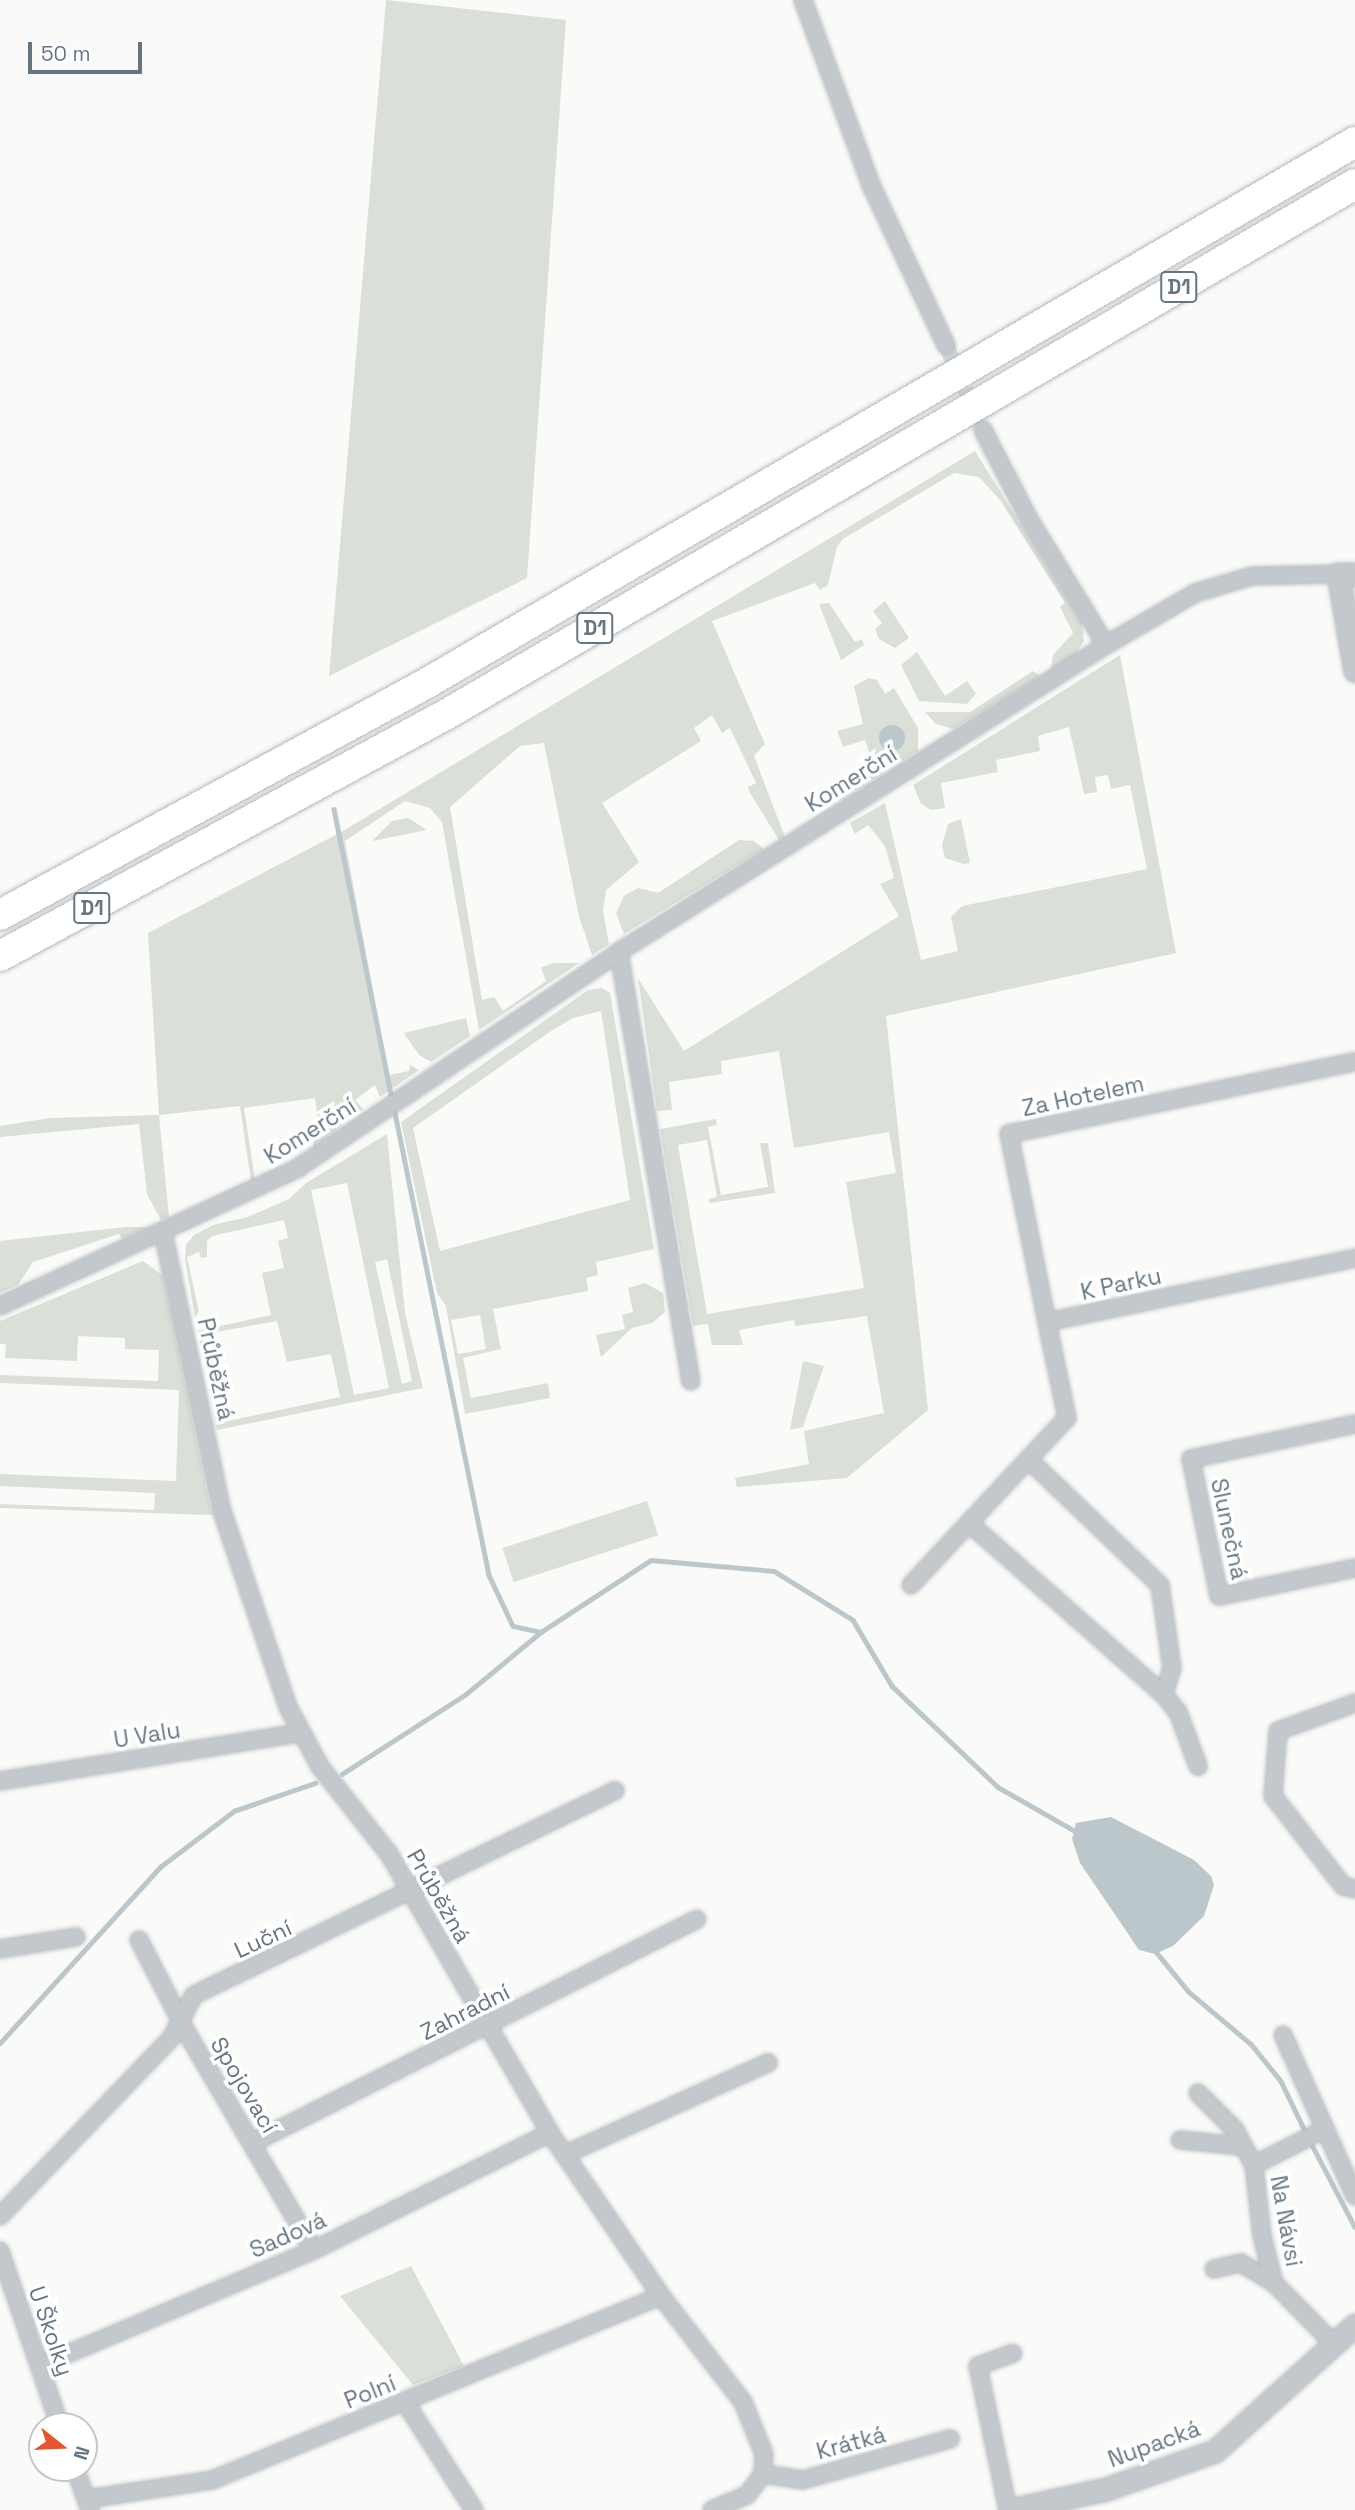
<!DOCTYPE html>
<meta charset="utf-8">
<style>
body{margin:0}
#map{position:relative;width:1355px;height:2510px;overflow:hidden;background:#fafaf8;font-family:"Space Grotesk",sans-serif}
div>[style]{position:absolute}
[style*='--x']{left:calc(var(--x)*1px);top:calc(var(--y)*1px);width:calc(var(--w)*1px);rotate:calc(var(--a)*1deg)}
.green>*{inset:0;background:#dadfd7;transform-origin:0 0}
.water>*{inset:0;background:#bbc7cb}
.round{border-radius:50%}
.stream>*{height:4.5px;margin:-2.25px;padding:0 2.25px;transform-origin:2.25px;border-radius:2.25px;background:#bbc7cb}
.minor-tunnel>*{height:16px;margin-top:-8px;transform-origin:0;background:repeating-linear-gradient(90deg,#d5d9db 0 16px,transparent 0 24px)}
.roads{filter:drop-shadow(0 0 2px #b4b9bd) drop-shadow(0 0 2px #b4b9bd)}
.minor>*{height:16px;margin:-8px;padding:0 8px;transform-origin:8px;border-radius:8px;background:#c3c8cc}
.tertiary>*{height:21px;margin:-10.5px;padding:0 10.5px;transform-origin:10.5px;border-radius:10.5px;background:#c3c8cc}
.motorway>*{height:30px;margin:-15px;padding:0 15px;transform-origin:15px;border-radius:15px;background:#fff}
span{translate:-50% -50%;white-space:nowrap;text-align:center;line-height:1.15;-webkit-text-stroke:7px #fff;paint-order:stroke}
.shield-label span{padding:2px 5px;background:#fff;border:2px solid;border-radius:5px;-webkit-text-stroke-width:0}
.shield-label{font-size:21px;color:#657683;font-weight:700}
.street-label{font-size:23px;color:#657683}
.north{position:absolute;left:28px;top:2412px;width:70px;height:70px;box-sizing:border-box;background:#fff;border:2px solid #c1c8cd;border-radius:50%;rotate:108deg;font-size:19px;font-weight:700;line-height:28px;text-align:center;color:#657683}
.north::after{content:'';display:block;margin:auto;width:24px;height:32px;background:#e4572e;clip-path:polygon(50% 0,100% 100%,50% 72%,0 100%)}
.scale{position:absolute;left:28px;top:42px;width:114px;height:32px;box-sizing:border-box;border:4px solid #657683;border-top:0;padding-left:9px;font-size:21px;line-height:24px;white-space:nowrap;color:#657683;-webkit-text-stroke:5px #fff;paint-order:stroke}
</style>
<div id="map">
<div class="green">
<i style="clip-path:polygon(386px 0,566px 20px,527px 578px,329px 676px)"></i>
<i style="clip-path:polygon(975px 451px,1082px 623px,1084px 641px,1075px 655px,1051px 669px,1053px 655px,1073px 633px,1060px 607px,1065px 603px,1000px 500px,979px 477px,954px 473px,843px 539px,837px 547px,828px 585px,820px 590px,815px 583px,712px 621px,765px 744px,754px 756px,785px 837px,779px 840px,750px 793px,748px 787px,756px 783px,730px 728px,722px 733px,712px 715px,694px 728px,701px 741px,602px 803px,639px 862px,606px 890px,603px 911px,609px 944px,592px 955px,579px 916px,544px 743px,520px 746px,450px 807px,482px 1000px,494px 997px,503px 1011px,546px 981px,541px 968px,553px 963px,579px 963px,479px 1030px,442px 822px,430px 808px,405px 801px,345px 841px,389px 1075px,409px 1071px,410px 1065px,419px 1070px,380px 1097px,375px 1085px,355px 1100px,363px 1109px,314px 1147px,310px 1135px,320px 1134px,315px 1098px,244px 1108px,255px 1179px,251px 1181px,240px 1106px,159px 1115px,169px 1217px,161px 1220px,147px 1194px,139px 1124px,0 1137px,0 1126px,50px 1118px,159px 1115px,148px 933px,343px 831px)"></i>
<i style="clip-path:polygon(885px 601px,909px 638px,895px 648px,879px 639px,875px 629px,882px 623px,873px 611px)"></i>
<i style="clip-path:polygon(829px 603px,855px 642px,862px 639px,864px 645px,841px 660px,819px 604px)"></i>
<i style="clip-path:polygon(917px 652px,945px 696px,967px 681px,976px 694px,967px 704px,919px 701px,901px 665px)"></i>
<i style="clip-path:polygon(1120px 655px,1176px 953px,886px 1016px,928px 1410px,847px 1478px,737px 1487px,735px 1478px,809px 1464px,804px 1431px,884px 1413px,867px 1316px,795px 1326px,794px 1320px,739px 1330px,743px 1345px,712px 1345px,708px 1324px,693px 1326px,660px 1129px,716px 1119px,717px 1125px,708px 1127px,721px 1195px,768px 1187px,760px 1143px,768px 1143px,775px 1193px,709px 1203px,709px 1199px,717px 1197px,707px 1140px,678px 1145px,707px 1314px,864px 1288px,846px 1182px,896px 1173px,889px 1132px,794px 1148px,779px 1051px,721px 1061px,722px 1074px,669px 1082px,672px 1110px,657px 1111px,638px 978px,684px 1051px,899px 916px,880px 884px,894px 878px,885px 846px,868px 825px,855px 834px,850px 823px,885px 803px,921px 960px,958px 951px,951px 917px,962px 906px,1147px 869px,1130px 785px,1111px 789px,1108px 775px,1095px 777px,1097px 792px,1084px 794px,1069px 727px,1038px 736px,1040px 751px,996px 760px,998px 772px,941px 783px,945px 808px,931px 810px,921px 804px,913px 785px)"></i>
<i style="clip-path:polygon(1033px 671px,1040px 676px,953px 729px,936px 724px,925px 712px,970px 712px)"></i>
<i style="clip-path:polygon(869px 678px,877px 680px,885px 694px,894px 688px,918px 728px,918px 751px,839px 801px,836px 786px,844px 792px,876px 772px,865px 740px,843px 747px,837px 731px,863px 724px,854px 686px)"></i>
<i style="clip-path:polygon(408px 818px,427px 830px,372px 841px,392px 821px)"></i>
<i style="clip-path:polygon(961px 819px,970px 863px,964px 864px,945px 858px,942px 845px,948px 824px)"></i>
<i style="clip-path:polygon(739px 840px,754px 841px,764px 849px,624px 934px,616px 913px,624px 896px,638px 888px,658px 893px)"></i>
<i style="clip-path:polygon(evenodd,601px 988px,610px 993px,654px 1249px,596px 1262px,598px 1275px,586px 1278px,588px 1291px,493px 1309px,501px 1349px,463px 1358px,471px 1398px,548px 1383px,550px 1398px,465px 1414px,446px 1306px,437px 1293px,401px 1122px,588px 990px,601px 988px,601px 1011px,630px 1200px,440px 1251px,413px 1128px,548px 1033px,573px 1018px,601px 1011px,601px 988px,480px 1315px,486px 1349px,458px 1354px,451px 1320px,480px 1315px)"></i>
<i style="clip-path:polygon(466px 1018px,470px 1036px,431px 1062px,419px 1055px,404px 1033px)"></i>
<i style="clip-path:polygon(evenodd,387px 1134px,405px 1313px,423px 1388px,217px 1430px,207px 1380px,213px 1378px,223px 1422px,340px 1397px,331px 1354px,287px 1362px,277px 1321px,211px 1333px,213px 1355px,204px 1363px,198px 1331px,271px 1315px,262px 1273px,284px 1268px,278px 1241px,288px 1238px,284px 1220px,212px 1236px,207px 1241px,207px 1257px,201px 1258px,199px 1252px,187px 1257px,199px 1312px,195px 1317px,185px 1259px,186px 1245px,194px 1235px,213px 1225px,248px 1217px,289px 1199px,306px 1183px,387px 1134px,347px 1183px,389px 1388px,354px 1395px,311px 1190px,347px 1183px,387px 1134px,387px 1259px,412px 1381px,402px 1384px,375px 1262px,387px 1259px)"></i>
<i style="clip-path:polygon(126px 1227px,147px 1227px,122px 1239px,119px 1234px,33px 1262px,18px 1285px,0 1293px,0 1241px)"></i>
<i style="clip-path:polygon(143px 1261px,162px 1275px,212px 1515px,0 1508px,0 1504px,154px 1510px,155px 1493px,0 1486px,0 1474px,176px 1481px,179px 1390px,0 1383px,0 1375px,158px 1381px,159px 1350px,125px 1349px,125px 1338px,78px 1336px,77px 1361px,5px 1358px,6px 1344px,0 1344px,0 1321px)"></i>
<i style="clip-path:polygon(645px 1283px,663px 1293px,665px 1312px,652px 1323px,632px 1328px,601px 1357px,596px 1335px,625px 1329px,622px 1315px,633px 1312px,628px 1288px)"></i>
<i style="clip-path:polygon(803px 1361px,824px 1366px,803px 1427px,790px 1430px)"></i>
<i style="left:647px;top:1501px;width:36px;height:152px;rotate:72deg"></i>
<i style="clip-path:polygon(411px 2266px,464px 2366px,413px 2385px,340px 2296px)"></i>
</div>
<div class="water">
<i class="round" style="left:879px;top:725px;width:26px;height:26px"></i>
<i style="clip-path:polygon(1111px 1817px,1194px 1860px,1211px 1876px,1214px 1885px,1204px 1916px,1173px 1946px,1155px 1954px,1139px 1950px,1080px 1863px,1072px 1839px,1076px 1823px)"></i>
</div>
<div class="stream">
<i style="--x:334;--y:809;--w:297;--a:78.7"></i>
<i style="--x:394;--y:1108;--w:477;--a:78.5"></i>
<i style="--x:489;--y:1575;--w:56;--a:64.8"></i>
<i style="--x:513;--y:1626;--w:29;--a:12"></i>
<i style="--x:541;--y:1632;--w:131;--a:-33.2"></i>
<i style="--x:651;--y:1560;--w:123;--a:5.1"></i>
<i style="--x:774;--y:1571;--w:93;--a:31.8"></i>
<i style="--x:853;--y:1620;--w:77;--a:59.4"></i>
<i style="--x:892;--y:1686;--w:146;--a:43.6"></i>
<i style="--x:998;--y:1787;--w:91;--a:29.7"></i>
<i style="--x:342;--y:1774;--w:148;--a:-32.8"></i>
<i style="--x:466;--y:1694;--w:97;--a:-39.6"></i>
<i style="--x:1153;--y:1948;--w:57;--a:50.7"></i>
<i style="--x:1189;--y:1992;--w:81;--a:40"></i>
<i style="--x:1251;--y:2044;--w:48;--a:51"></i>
<i style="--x:1281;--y:2081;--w:58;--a:64.3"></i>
<i style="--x:0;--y:2043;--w:238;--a:-47.7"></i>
<i style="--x:160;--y:1867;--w:93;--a:-37.1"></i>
<i style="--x:234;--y:1811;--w:86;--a:-19.1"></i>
<i style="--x:1310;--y:2141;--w:97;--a:62.4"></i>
</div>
<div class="minor-tunnel">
<i style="--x:946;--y:345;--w:73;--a:66.6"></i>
</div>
<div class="roads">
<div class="minor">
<i style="--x:803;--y:0;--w:197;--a:69.8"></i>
<i style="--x:871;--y:185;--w:177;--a:64.9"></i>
<i style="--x:983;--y:430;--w:102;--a:62.7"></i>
<i style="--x:1030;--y:521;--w:145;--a:58.5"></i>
<i style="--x:1106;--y:645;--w:103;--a:-30.3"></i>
<i style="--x:1195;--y:593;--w:59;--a:-16.6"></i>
<i style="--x:1252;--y:576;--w:86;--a:-1.3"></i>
<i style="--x:619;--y:952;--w:435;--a:80.5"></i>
<i style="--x:163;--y:1232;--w:285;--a:78.1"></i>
<i style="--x:222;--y:1511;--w:207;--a:71.4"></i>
<i style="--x:288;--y:1707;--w:69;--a:61.6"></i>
<i style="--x:321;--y:1768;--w:110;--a:51.7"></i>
<i style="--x:389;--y:1854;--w:322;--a:60"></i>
<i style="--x:550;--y:2133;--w:197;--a:55.7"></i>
<i style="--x:661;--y:2296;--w:134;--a:52.3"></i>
<i style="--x:743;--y:2402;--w:56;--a:68"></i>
<i style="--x:764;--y:2454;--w:20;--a:93"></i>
<i style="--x:763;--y:2474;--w:26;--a:127"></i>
<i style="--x:747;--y:2495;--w:38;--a:157"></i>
<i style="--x:0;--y:1306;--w:328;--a:-24.8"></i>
<i style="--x:298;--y:1168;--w:387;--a:-33.9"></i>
<i style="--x:619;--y:952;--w:576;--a:-32.23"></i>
<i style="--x:1047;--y:1322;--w:192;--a:-101.4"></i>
<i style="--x:1009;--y:1134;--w:353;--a:-11.8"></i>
<i style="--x:1355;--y:1424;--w:168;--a:168"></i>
<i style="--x:1191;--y:1459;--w:140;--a:78.4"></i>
<i style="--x:1219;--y:1596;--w:139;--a:-11.6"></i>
<i style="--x:1028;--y:1459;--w:182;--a:43.7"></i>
<i style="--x:1160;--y:1585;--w:84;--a:81.8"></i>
<i style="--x:1172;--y:1668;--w:28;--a:107"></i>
<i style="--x:969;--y:1523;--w:260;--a:41.4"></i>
<i style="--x:1164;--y:1695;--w:22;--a:51"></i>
<i style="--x:1178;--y:1712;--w:58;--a:69.7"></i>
<i style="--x:911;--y:1585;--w:229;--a:-47"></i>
<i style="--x:1067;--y:1418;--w:98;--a:-101.8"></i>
<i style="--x:1047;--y:1322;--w:315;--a:-11.7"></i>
<i style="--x:1355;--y:1703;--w:82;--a:160"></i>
<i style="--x:1278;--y:1731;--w:65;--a:94.4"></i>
<i style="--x:1273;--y:1796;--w:114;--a:52.1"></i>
<i style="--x:1343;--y:1886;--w:12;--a:14"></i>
<i style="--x:0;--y:1781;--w:304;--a:-9.1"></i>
<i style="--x:139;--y:1940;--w:105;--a:62.7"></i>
<i style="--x:187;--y:2033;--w:251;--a:59.7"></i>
<i style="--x:0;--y:1949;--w:77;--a:-9"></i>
<i style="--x:1283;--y:2035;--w:103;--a:65.9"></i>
<i style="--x:1198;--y:2093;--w:52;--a:45"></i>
<i style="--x:1235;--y:2130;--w:40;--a:62"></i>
<i style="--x:1254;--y:2165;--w:71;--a:83.6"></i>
<i style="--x:1262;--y:2236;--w:49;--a:75.7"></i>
<i style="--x:1180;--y:2140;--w:61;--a:5.6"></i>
<i style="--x:252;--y:2143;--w:498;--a:-26.7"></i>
<i style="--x:566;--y:2154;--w:222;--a:-24.3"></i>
<i style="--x:1254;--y:2165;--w:80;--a:-26.9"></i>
<i style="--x:1325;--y:2129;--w:73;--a:65.9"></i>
<i style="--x:0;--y:2216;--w:248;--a:-46.1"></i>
<i style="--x:172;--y:2037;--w:47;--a:-62.4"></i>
<i style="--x:194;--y:1995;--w:468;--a:-25.9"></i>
<i style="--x:0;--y:2251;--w:185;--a:71.1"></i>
<i style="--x:1214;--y:2269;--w:28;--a:-13"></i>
<i style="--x:1241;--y:2263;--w:39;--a:31"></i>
<i style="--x:1274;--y:2283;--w:86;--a:45.5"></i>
<i style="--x:39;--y:2366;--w:298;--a:-22.9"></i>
<i style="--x:314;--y:2250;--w:263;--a:-26.4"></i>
<i style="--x:405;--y:2402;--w:128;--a:57.4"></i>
<i style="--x:75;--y:2468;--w:45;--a:70.3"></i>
<i style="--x:763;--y:2474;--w:40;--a:8.5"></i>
<i style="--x:803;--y:2480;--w:153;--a:-15.6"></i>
<i style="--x:87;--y:2499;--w:126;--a:-8.6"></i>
<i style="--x:212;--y:2480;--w:485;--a:-22.3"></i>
<i style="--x:1008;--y:2510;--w:147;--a:-101.8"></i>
<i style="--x:978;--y:2366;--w:37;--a:-20"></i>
</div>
<div class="tertiary">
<i style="--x:1355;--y:574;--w:17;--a:180"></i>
<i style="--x:1338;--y:574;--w:98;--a:80.1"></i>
<i style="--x:1010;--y:2510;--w:98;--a:-12.3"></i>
<i style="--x:1106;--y:2489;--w:115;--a:-19.2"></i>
<i style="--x:1215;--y:2451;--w:188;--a:-42"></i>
</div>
<div class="motorway">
<i style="--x:0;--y:915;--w:486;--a:-28.5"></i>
<i style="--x:427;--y:683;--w:1074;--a:-30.24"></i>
<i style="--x:0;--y:956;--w:508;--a:-28.43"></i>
<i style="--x:447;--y:714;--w:1051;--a:-30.27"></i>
</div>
</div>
<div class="shield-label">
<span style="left:1179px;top:287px">D1</span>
<span style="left:595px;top:628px">D1</span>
<span style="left:92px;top:908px">D1</span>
</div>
<div class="street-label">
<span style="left:851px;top:779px;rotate:-32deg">Komerční</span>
<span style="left:1083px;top:1096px;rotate:-12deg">Za Hotelem</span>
<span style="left:310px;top:1131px;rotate:-32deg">Komerční</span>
<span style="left:1121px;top:1284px;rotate:-12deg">K Parku</span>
<span style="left:216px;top:1369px;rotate:78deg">Průběžná</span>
<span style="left:1229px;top:1529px;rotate:78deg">Slunečná</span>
<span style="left:147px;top:1735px;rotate:-9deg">U Valu</span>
<span style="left:439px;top:1896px;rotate:60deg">Průběžná</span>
<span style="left:263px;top:1939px;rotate:-25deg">Luční</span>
<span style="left:465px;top:2012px;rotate:-27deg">Zahradní</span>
<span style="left:244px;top:2085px;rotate:59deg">Spojovací</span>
<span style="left:1286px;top:2221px;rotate:80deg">Na Návsi</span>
<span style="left:288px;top:2235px;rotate:-24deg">Sadová</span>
<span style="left:51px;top:2331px;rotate:71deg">U Školky</span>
<span style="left:370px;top:2392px;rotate:-22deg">Polní</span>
<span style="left:851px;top:2443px;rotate:-15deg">Krátká</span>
<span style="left:1154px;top:2444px;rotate:-20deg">Nupacká</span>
</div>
<div class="north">N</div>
<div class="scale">50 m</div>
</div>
